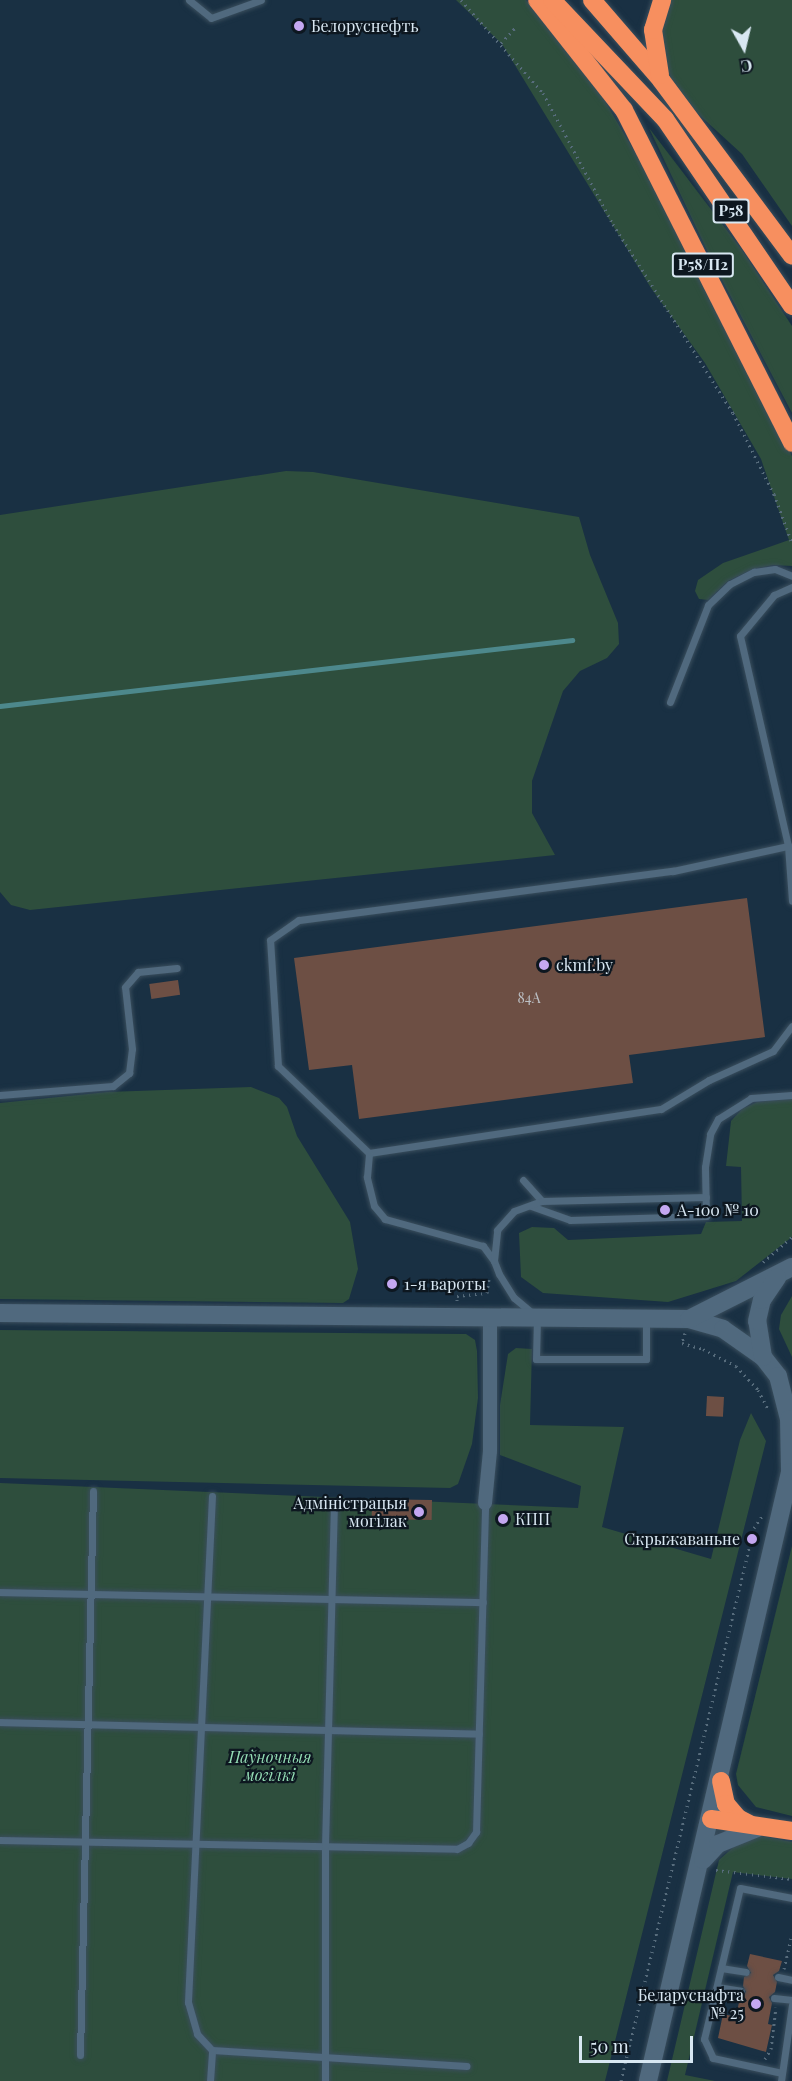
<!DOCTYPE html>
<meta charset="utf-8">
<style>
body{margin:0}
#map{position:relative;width:792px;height:2081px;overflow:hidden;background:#193043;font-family:"Playfair Display",serif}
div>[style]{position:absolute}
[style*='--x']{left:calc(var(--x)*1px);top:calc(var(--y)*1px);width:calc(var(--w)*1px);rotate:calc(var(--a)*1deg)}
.green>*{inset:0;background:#2e4e3d}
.stream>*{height:4.5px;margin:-2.25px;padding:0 2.25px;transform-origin:2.25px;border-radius:2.25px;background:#4d888c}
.building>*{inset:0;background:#6d4f44;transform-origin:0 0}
.path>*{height:3px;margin-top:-1.5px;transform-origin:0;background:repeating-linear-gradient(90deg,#576c7c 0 1.5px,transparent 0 6px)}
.roads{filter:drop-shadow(0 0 2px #3a4e5d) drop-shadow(0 0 2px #3a4e5d)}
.lane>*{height:7px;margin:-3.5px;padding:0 3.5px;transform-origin:3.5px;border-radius:3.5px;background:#50697e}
.street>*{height:14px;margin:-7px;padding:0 7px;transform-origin:7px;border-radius:7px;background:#50697e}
.secondary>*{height:18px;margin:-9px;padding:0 9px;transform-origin:9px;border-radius:9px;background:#50697e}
.highway>*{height:18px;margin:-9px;padding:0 9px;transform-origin:9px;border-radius:9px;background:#f78f5f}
.dots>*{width:16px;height:16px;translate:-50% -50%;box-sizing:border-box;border:3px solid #0d1720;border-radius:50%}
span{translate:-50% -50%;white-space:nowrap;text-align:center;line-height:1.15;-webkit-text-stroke:4.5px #0d1720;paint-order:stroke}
.number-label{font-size:14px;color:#bdc1c6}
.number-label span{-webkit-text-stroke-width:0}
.shield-label span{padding:2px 4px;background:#0d1720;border:2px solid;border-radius:4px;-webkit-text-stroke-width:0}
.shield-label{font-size:15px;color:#d8e7f2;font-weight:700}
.poi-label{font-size:16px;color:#d8e7f2}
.left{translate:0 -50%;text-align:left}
.right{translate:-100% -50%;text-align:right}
.park-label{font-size:16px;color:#94ddb5;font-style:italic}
.north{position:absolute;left:714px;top:18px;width:60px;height:60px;-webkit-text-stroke:4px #0d1720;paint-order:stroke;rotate:172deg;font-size:16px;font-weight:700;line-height:24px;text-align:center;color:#d8e7f2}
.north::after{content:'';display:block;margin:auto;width:21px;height:27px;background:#d8e7f2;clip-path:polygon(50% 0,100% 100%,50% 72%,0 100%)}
.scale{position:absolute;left:579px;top:2036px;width:114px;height:27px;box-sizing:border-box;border:3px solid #d8e7f2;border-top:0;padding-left:8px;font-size:18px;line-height:21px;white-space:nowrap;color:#d8e7f2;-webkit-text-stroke:4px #0d1720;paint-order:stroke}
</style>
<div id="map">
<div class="green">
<i style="clip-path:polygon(456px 0,526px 0,602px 96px,647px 173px,792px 456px,792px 566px,773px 565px,753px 569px,728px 581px,708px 600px,699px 599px,695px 591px,698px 580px,723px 563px,789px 540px,761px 459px,705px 363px,651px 288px,502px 44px)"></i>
<i style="clip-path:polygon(662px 0,792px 0,792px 226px,742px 154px,661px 80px)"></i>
<i style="clip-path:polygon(649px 128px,742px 250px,792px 326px,792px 413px,713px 263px)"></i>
<i style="clip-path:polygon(286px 471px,313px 472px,579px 517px,590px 555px,618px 623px,619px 644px,607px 658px,580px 671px,563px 691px,532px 781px,532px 813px,555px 855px,30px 910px,11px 905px,0 892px,0 515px)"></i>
<i style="clip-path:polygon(251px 1087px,279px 1098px,287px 1107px,297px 1136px,350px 1222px,358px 1269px,349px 1299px,343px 1303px,0 1299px,0 1103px,107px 1092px)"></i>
<i style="clip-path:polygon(792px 1099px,792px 1237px,736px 1281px,668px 1302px,543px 1293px,521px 1277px,519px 1233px,532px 1227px,554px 1228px,568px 1240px,701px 1234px,706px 1222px,742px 1221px,741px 1167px,726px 1166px,731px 1121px,742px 1109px,757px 1102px)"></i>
<i style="clip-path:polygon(792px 1296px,792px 1357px,779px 1329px,781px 1315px)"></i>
<i style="clip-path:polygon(0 1330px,466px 1334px,475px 1340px,477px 1351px,478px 1398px,472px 1444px,458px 1484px,450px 1488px,0 1478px)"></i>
<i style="clip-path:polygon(516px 1348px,532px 1349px,530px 1425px,624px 1427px,602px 1527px,711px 1559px,740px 1440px,751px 1413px,766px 1441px,605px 2081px,0 2081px,0 1483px,578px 1508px,581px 1486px,500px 1455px,500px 1405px,508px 1354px)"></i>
<i style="clip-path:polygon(792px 1546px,792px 1816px,756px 1807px,738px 1785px,736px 1774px)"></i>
<i style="clip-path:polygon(757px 1835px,792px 1842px,792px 1879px,733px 1872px,685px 2075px,715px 2081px,667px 2081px,719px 1860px,738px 1843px)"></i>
</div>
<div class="stream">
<i style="--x:0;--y:706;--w:576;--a:-6.58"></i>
</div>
<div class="building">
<i style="clip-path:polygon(747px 898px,765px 1037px,629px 1055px,633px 1083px,359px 1119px,352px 1065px,309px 1070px,294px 958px)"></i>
<i style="left:178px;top:980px;width:15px;height:29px;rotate:82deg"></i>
<i style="left:707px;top:1396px;width:17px;height:20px;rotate:3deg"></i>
<i style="left:372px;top:1499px;width:60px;height:20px;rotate:1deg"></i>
<i style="clip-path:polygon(750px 1954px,782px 1961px,779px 1971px,773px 1975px,777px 1982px,775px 1992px,769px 1997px,772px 2003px,768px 2024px,772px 2025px,766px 2052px,718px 2038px,723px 2014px,736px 2017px,740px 1997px,746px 1992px,743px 1986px,744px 1977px,751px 1973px,747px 1966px)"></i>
</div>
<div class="path">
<i style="--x:461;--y:0;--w:124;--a:48.6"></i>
<i style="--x:543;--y:93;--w:149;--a:61.9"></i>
<i style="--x:613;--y:224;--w:224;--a:57.6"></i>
<i style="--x:733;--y:413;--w:91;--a:63.2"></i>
<i style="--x:774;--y:494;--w:52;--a:69.8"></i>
<i style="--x:501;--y:43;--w:21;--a:-47"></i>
<i style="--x:763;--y:1262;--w:38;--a:-41"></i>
<i style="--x:457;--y:1301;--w:5;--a:-90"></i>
<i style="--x:457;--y:1296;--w:30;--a:-6"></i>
<i style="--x:487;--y:1293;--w:15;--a:-82"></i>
<i style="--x:685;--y:1333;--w:10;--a:107"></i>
<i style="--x:682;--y:1343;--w:22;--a:16"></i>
<i style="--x:703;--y:1349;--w:37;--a:27"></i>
<i style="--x:736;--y:1366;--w:33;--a:47"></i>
<i style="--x:758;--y:1390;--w:21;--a:62"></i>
<i style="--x:716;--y:1870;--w:77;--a:6.8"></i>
<i style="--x:784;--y:1969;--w:35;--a:-77"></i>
<i style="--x:765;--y:2059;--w:12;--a:-59"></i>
<i style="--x:771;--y:2049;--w:42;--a:-83.2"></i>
<i style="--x:621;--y:2081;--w:569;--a:-76.48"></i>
<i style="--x:754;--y:1528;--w:14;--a:-56"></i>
</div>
<div class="roads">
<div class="lane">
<i style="--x:189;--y:0;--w:28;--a:39"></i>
<i style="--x:211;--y:18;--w:53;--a:-19.8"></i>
<i style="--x:792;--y:587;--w:20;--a:156"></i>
<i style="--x:774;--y:595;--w:53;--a:129.7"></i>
<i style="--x:740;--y:636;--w:215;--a:77.1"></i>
<i style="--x:788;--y:846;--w:55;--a:85.8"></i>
<i style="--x:670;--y:702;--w:104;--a:-68.6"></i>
<i style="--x:708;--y:605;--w:30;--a:-44"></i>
<i style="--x:730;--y:584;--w:27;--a:-27"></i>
<i style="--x:754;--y:572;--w:21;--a:-8"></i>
<i style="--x:775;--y:569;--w:18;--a:22"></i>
<i style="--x:0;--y:1095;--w:113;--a:-4.6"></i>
<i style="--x:113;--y:1086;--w:21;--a:-39"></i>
<i style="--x:129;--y:1073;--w:24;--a:-83"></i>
<i style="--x:132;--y:1049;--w:62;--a:-96.4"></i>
<i style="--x:125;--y:987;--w:20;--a:-49"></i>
<i style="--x:138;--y:972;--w:39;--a:-6"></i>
<i style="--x:369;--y:1153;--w:295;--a:-8.6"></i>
<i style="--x:661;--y:1109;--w:56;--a:-31.1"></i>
<i style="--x:709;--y:1080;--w:70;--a:-24.4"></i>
<i style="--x:773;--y:1051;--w:31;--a:-53"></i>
<i style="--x:523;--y:1180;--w:28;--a:48"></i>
<i style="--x:531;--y:1206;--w:41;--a:19.7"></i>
<i style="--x:570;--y:1220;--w:136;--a:-1.7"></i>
<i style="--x:706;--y:1216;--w:49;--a:-91.2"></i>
<i style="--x:705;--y:1167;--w:33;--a:-81"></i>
<i style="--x:710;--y:1134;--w:17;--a:-62"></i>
<i style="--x:718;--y:1119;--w:39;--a:-32"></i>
<i style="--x:751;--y:1098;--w:41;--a:-4.2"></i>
<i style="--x:494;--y:1261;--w:19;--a:-126"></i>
<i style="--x:483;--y:1246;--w:102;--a:-164.6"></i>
<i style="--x:385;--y:1219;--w:17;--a:-130"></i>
<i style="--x:374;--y:1206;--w:30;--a:-104"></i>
<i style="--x:367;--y:1177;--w:24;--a:-85"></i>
<i style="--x:369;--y:1153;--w:126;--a:-136.3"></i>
<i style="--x:278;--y:1066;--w:126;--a:-93.6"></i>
<i style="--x:270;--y:940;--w:35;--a:-35"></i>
<i style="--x:299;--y:920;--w:377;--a:-7.5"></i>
<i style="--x:673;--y:871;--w:118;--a:-12.3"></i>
<i style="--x:646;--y:1321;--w:38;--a:90"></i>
<i style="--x:646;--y:1359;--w:110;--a:180"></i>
<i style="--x:536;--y:1359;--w:42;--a:-88.6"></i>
<i style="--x:537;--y:1317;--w:30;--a:-140"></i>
<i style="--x:514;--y:1298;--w:28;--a:-122"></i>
<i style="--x:499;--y:1274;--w:14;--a:-111"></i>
<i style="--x:494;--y:1261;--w:31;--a:-84"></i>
<i style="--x:497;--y:1230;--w:25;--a:-48"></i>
<i style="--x:514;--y:1211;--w:30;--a:-20"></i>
<i style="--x:542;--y:1201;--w:164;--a:-1.4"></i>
<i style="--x:212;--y:1496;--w:507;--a:92.72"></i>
<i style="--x:188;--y:2002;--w:33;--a:74"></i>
<i style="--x:197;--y:2034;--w:22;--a:47"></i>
<i style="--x:212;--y:2050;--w:255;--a:3.6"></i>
<i style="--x:0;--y:1592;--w:483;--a:1.2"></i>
<i style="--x:0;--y:1722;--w:479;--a:1.4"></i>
<i style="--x:0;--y:1840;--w:457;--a:1.1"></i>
<i style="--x:457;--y:1849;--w:13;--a:-29"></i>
<i style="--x:468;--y:1843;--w:14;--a:-54"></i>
<i style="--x:476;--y:1832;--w:329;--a:-88.4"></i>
<i style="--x:721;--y:1968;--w:25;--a:9"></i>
<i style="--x:778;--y:1977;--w:14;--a:12"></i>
<i style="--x:717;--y:1987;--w:24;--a:9"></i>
<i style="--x:774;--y:1998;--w:18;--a:6"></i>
<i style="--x:80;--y:2055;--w:564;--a:-88.68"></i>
<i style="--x:782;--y:2073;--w:71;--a:-167.7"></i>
<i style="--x:713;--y:2058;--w:21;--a:-115"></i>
<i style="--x:704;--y:2039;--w:155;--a:-76.6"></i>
<i style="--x:740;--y:1888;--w:53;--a:10.9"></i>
<i style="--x:210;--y:2081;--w:31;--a:-86"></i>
<i style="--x:325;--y:2081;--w:235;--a:-90"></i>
<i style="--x:325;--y:1846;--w:343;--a:-88.5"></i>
<i style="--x:781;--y:2081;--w:77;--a:-81.8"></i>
</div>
<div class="street">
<i style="--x:485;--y:1503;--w:52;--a:-84.5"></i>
<i style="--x:490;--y:1451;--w:135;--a:-90"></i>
</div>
<div class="secondary">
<i style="--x:0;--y:1313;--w:689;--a:0.5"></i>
<i style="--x:689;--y:1319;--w:35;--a:16"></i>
<i style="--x:723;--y:1329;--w:49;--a:35"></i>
<i style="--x:763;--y:1357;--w:24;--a:52"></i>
<i style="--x:778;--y:1376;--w:44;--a:75.7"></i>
<i style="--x:789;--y:1419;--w:53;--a:88.9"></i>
<i style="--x:790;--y:1472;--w:625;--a:103.13"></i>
<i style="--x:689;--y:1319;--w:115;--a:-26.8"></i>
<i style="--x:763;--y:1357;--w:36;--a:-99"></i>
<i style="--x:757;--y:1321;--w:22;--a:-77"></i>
<i style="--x:762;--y:1300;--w:27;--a:-56"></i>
<i style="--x:703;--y:1860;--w:22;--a:-47"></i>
<i style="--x:718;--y:1844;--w:42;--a:-22.3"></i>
</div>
<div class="highway">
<i style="--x:537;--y:0;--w:140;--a:51.7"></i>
<i style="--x:624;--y:110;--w:373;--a:63.2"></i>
<i style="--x:552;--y:0;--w:164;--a:46.5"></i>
<i style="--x:665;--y:119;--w:226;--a:55.8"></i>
<i style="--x:592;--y:0;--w:106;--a:49.2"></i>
<i style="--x:661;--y:80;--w:219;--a:53.3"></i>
<i style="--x:660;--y:75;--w:46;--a:-98.8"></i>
<i style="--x:653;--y:30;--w:31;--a:-73"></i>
<i style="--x:721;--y:1781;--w:24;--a:78"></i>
<i style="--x:726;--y:1804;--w:18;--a:49"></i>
<i style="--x:738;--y:1818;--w:13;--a:27"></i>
<i style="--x:711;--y:1819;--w:82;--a:8.4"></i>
</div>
</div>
<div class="dots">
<i style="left:299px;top:26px;background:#c4a7f1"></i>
<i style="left:544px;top:965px;background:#c4a7f1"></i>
<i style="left:665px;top:1210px;background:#c4a7f1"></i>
<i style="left:392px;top:1284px;background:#c4a7f1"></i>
<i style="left:419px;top:1512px;background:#c4a7f1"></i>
<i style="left:503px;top:1519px;background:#c4a7f1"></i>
<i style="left:752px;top:1539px;background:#c4a7f1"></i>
<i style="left:756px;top:2004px;background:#c4a7f1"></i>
</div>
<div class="number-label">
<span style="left:529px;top:998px">84А</span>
</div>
<div class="shield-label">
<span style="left:731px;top:211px">Р58</span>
<span style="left:703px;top:265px">Р58/П2</span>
</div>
<div class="poi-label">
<span class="left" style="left:311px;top:26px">Белоруснефть</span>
<span class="left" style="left:556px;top:965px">ckmf.by</span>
<span class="left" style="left:677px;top:1210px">А-100 № 10</span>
<span class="left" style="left:404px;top:1284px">1-я вароты</span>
<span class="right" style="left:407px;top:1512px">Адміністрацыя<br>могілак</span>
<span class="left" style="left:515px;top:1519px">КПП</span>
<span class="right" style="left:740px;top:1539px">Скрыжаваньне</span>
<span class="right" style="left:744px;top:2004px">Беларуснафта<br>№ 25</span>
</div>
<div class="park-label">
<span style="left:270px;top:1766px">Паўночныя<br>могілкі</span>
</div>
<div class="north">С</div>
<div class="scale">50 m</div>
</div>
